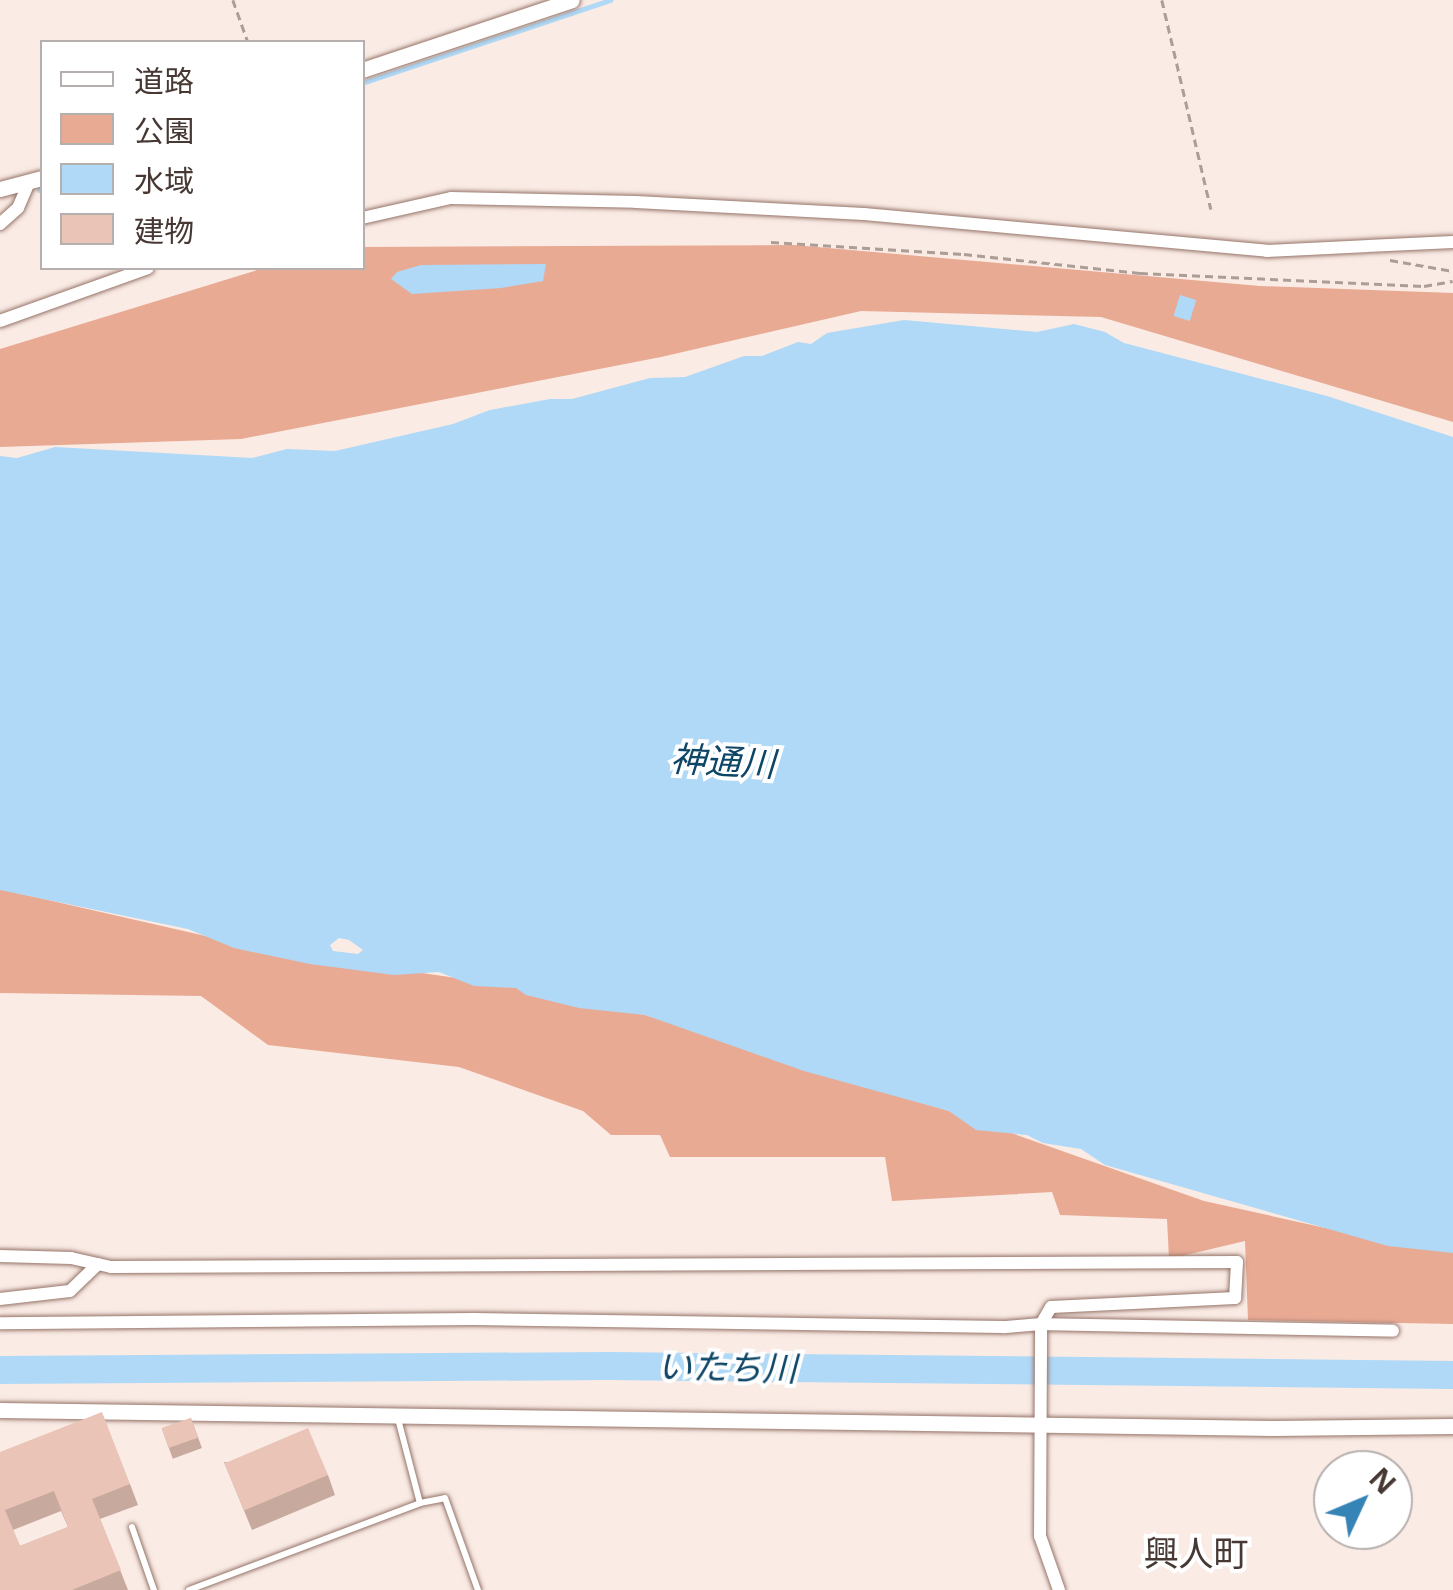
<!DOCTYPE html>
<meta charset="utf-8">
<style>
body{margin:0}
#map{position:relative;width:1453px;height:1590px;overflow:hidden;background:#faebe5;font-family:"Open Sans","Noto Sans JP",sans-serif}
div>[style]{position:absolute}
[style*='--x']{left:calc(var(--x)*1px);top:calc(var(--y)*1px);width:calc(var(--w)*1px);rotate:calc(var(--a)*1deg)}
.green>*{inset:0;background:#e9aa94}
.water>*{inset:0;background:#afd9f7;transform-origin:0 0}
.stream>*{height:5px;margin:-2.5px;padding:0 2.5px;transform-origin:2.5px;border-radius:2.5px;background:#afd9f7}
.river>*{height:28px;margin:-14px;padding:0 14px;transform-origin:14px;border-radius:14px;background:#afd9f7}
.path>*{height:2.5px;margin-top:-1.25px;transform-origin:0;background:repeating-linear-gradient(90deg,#ac9d97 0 8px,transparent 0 13px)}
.roads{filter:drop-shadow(0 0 2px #957468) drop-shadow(0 0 2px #957468)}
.service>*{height:6px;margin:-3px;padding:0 3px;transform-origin:3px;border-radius:3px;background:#fff}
.minor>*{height:12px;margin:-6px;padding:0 6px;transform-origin:6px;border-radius:6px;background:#fff}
.tertiary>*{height:15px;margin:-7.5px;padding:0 7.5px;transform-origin:7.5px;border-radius:7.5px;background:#fff}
.wall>*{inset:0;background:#c8a99d;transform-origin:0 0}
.building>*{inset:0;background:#e9c4b7;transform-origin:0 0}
span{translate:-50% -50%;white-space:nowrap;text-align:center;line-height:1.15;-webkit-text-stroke:8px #fff;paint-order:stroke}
.water-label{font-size:35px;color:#0e4668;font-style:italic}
.neighbourhood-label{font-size:35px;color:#473833}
.legend{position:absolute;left:40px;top:40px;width:325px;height:230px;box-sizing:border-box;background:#fff;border:2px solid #b5afad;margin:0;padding:12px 18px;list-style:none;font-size:30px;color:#473833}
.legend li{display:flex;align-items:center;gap:20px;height:50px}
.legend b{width:50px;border:2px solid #b5afad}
.north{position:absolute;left:1313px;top:1450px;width:100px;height:100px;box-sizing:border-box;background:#fff;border:2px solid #b5afad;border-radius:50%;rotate:46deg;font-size:28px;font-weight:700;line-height:40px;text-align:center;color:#473833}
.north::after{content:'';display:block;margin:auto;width:35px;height:45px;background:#3684b6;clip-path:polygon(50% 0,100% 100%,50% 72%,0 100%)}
</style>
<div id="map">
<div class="green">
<i style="clip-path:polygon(794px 245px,1260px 286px,1453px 293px,1453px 422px,1101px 317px,861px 311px,661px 357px,241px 439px,0 447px,0 349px,264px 268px,362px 268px,363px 247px)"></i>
<i style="clip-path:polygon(0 889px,267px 950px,516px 987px,645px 1015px,949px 1111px,1204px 1201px,1380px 1240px,1453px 1250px,1453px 1324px,1248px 1320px,1245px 1241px,1169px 1259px,1167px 1219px,1060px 1215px,1052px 1192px,892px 1201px,885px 1157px,670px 1157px,660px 1135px,611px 1135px,583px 1111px,459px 1067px,268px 1045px,201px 996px,0 993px)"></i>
</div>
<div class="water">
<i style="clip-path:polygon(546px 264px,543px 281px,501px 288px,412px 294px,391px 279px,397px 272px,421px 265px)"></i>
<i style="left:1180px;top:295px;width:17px;height:22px;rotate:17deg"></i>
<i style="clip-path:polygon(evenodd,904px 320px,1037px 332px,1074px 324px,1105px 332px,1124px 343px,1327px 396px,1453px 437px,1453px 1253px,1388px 1246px,1105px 1165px,1081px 1149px,1043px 1143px,1027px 1135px,976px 1130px,949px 1111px,804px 1071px,645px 1015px,579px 1008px,526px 995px,516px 988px,474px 986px,439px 972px,394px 975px,310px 964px,234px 948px,188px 929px,0 890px,0 456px,17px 458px,55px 447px,252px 458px,287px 449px,335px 451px,453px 424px,490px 410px,550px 399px,572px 399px,650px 378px,685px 377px,744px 356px,762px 356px,798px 342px,811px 344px,827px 333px,904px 320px,339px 938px,349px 940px,363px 950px,358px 954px,333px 951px,330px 945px,339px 938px)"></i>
</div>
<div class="stream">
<i style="--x:362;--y:83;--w:262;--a:-18.5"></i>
<i style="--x:39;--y:190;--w:3;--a:-18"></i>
</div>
<div class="river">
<i style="--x:0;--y:1370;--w:609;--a:-0.38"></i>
<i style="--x:609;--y:1366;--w:844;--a:0.61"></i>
</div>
<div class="path">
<i style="--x:233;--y:0;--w:45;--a:70.3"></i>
<i style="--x:1162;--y:0;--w:215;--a:76.8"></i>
<i style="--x:771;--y:242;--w:193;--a:3.6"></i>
<i style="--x:964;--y:254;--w:177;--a:6.2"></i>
<i style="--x:1140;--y:273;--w:284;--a:2.6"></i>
<i style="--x:1424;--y:286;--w:29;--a:-10"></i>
<i style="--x:1390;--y:260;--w:64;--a:9.9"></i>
</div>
<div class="roads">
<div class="service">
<i style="--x:397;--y:1415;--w:91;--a:75.4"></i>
<i style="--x:420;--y:1503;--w:25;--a:-11"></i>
<i style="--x:445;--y:1498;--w:98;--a:70.3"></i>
<i style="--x:132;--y:1527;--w:67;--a:70.8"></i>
<i style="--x:189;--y:1590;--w:247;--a:-20.6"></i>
</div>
<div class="minor">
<i style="--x:362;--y:218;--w:91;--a:-12.7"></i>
<i style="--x:451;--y:198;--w:185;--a:1.2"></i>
<i style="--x:636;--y:202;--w:228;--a:3"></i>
<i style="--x:864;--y:214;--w:405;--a:5.2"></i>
<i style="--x:1267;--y:251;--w:186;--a:-2.8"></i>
<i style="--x:0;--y:224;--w:24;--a:-42"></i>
<i style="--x:18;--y:208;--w:26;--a:-67"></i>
<i style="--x:0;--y:321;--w:157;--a:-19.7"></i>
<i style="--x:0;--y:1256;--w:71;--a:1.6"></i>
<i style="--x:71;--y:1258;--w:41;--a:12.7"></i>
<i style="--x:111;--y:1267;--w:1126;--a:-0.25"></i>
<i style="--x:1237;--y:1262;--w:36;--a:93"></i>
<i style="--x:1235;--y:1298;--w:184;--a:177.2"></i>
<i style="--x:1051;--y:1307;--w:20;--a:120"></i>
<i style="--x:1041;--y:1324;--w:38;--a:175"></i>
<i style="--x:1003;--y:1327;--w:529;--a:-179.13"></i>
<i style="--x:474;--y:1319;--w:474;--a:179.5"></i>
<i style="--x:0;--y:1299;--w:70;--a:-6.5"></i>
<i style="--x:70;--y:1291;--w:39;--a:-44"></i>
<i style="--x:1059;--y:1590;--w:57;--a:-109.4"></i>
<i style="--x:1040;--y:1536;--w:212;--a:-89.7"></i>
<i style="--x:1041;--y:1324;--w:352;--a:1.1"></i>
</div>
<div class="tertiary">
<i style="--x:362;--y:70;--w:221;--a:-18.4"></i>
<i style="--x:0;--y:189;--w:43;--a:-14.7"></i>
<i style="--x:0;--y:1410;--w:1273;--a:0.81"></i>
<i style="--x:1273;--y:1428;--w:180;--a:-0.6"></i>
</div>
</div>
<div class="wall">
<i style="left:191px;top:1418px;width:32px;height:31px;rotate:70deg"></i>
<i style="clip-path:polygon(evenodd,0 1452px,130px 1484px,138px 1505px,100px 1519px,128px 1590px,0 1590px,0 1452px,61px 1511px,68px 1527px,20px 1546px,13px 1530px,61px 1511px)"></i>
<i style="clip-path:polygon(224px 1462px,328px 1475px,335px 1495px,252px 1530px)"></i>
</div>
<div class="building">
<i style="clip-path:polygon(evenodd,102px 1412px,130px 1484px,92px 1499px,121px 1570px,72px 1590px,0 1590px,0 1452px,102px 1412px,54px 1491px,68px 1527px,20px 1546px,5px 1510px,54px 1491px)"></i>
<i style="left:191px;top:1418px;width:21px;height:31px;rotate:71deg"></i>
<i style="left:308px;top:1428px;width:51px;height:91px;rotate:67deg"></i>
</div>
<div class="water-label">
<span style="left:723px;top:761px;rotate:3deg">神通川</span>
<span style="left:727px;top:1367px;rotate:1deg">いたち川</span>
</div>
<div class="neighbourhood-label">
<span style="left:1196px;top:1553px">興人町</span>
</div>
<ul class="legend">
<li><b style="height:12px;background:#fff"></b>道路</li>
<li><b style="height:28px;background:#e9aa94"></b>公園</li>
<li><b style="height:28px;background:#afd9f7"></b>水域</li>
<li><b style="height:28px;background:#e9c4b7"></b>建物</li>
</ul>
<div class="north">N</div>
</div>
